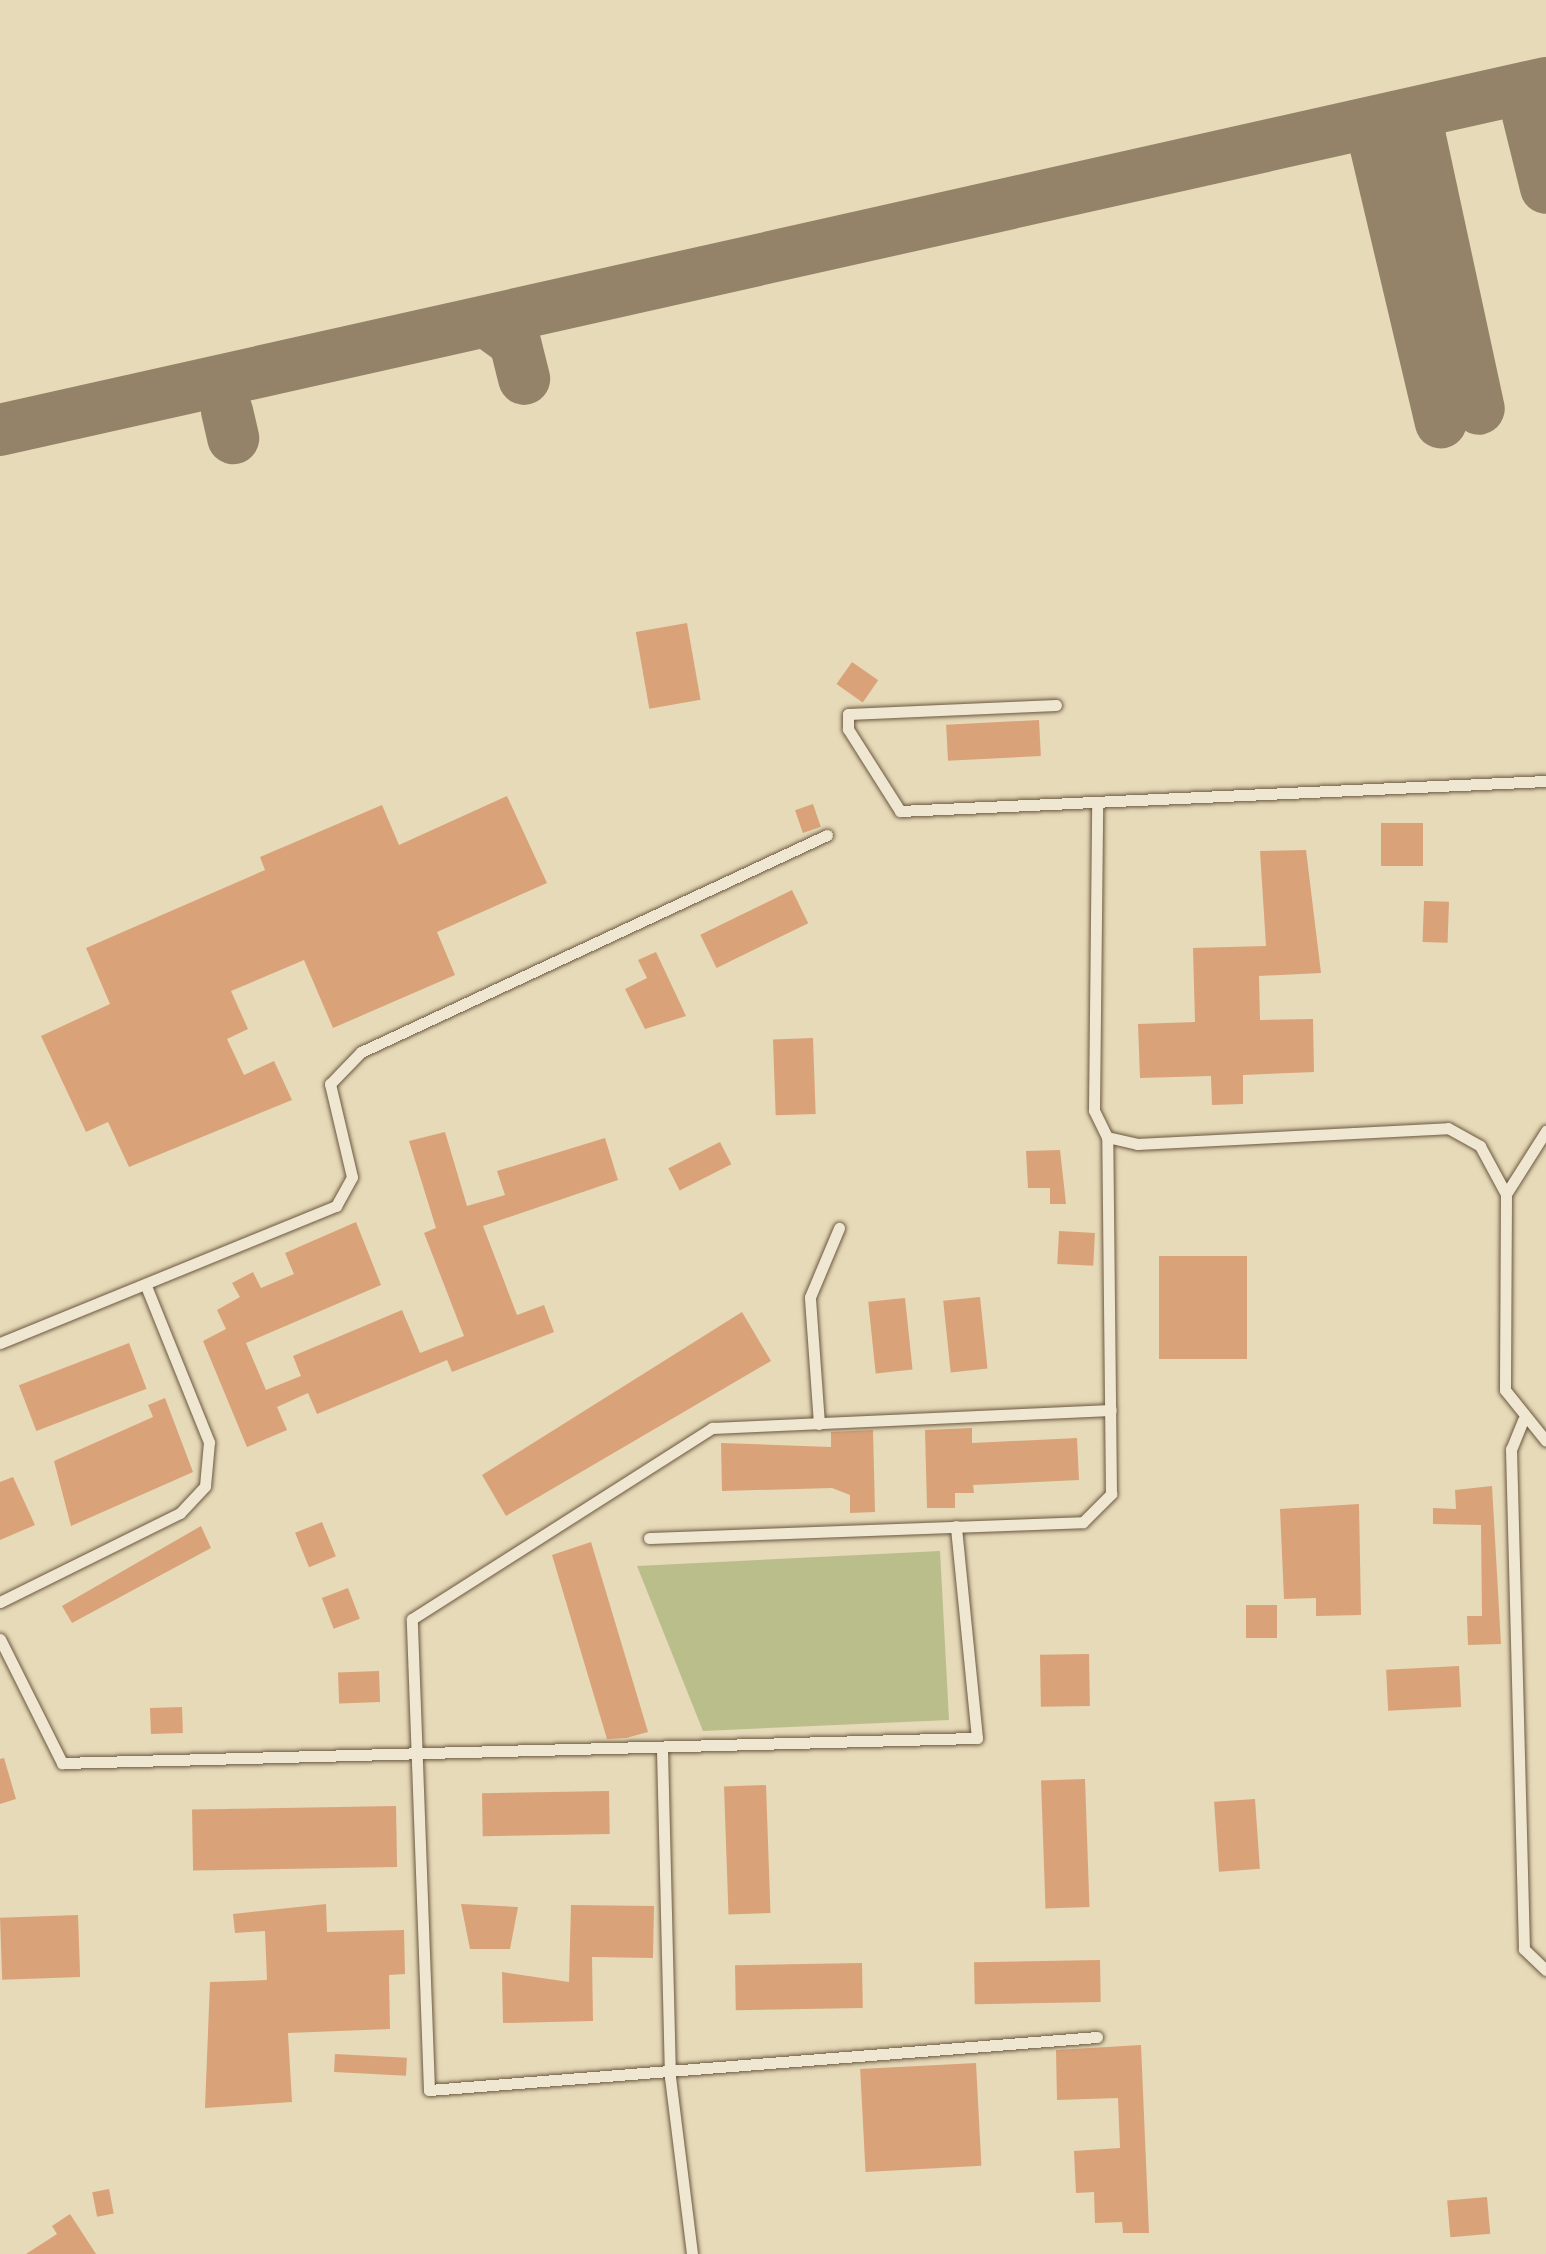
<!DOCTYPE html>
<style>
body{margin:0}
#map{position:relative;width:1546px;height:2254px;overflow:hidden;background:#e6dab8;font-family:Alegreya,serif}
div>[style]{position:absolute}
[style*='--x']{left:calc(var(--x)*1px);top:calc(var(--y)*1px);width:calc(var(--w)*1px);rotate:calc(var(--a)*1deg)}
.green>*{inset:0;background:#babe8b}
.taxiway>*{height:52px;margin:-26px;padding:0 26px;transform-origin:26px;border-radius:26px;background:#948368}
.building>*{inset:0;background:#daa279;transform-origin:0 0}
.roads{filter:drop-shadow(0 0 2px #6c5840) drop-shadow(0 0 2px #6c5840)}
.lane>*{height:11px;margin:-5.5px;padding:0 5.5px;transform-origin:5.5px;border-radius:5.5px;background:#efe7d1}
span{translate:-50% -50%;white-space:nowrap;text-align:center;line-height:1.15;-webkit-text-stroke:8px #efe7d1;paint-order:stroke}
</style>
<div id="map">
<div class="green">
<i style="clip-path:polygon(940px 1551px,949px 1720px,703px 1731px,637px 1566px)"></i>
</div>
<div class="taxiway">
<i style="--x:1528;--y:115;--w:75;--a:76.1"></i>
<i style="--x:1378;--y:136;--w:25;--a:-48"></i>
<i style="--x:1395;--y:117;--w:32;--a:39"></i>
<i style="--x:1420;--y:137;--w:278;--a:77.8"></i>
<i style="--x:1376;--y:148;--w:282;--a:76.7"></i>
<i style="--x:487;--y:322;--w:34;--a:36"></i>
<i style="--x:515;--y:342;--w:38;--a:76"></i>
<i style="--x:227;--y:411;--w:28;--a:77"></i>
<i style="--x:0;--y:430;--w:1584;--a:-12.65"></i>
</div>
<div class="building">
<i style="left:687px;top:623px;width:78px;height:52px;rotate:80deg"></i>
<i style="left:852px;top:662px;width:32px;height:27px;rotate:35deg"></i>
<i style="left:1039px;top:720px;width:36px;height:93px;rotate:87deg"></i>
<i style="clip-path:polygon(507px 796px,547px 883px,437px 932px,455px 975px,333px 1028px,304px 960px,231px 991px,248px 1029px,227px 1039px,244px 1075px,274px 1061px,292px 1100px,129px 1167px,108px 1122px,86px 1132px,41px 1036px,110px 1004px,86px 948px,265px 870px,260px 857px,382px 805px,399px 845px)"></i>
<i style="left:813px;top:804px;width:24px;height:19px;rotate:71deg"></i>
<i style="left:1381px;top:823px;width:42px;height:43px"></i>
<i style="clip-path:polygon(1306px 850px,1321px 973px,1259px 976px,1260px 1020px,1313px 1019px,1314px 1072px,1243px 1075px,1243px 1104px,1212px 1105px,1211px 1076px,1140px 1078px,1138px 1024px,1195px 1022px,1193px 948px,1266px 946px,1260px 851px)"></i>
<i style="left:792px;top:890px;width:37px;height:102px;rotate:64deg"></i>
<i style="left:1424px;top:901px;width:25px;height:41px;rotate:2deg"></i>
<i style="clip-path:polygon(656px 952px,686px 1016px,645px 1029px,625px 989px,647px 978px,638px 960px)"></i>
<i style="left:813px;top:1038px;width:76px;height:40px;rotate:88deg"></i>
<i style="clip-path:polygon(445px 1132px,467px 1206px,505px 1195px,497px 1171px,605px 1138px,618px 1180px,483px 1226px,517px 1315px,544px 1305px,554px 1332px,452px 1372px,447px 1360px,317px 1414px,308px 1393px,277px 1407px,287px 1430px,247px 1447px,203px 1341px,226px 1329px,217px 1310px,240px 1297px,232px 1283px,253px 1272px,261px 1288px,294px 1274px,285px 1253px,356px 1222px,381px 1285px,246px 1343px,266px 1390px,301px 1376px,293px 1356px,402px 1310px,420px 1353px,464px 1336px,424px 1233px,436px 1228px,409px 1141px)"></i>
<i style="left:720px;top:1142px;width:25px;height:58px;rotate:63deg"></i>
<i style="clip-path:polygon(1060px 1150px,1066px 1204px,1050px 1204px,1050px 1188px,1028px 1188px,1026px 1151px)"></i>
<i style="left:1059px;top:1231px;width:36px;height:33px;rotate:3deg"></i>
<i style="left:1159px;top:1256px;width:88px;height:103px"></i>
<i style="left:980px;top:1297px;width:72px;height:37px;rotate:84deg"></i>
<i style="left:905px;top:1298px;width:72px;height:37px;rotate:84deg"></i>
<i style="clip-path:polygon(742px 1312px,771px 1361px,506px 1516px,482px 1475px)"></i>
<i style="left:129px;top:1343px;width:49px;height:118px;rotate:69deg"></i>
<i style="clip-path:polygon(165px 1398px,193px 1472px,71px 1526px,54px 1461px,153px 1417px,148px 1405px)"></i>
<i style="clip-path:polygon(972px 1428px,972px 1443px,1077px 1438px,1079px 1480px,973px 1485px,974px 1493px,955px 1493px,955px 1508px,927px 1508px,925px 1430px)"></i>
<i style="clip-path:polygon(873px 1430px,875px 1512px,850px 1513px,850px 1495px,832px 1488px,722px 1491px,721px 1443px,831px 1447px,831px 1432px)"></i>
<i style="clip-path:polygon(13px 1477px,35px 1525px,0 1540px,0 1482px)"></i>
<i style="clip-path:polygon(1492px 1486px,1501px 1644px,1468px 1645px,1467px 1616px,1482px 1616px,1481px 1525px,1433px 1524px,1433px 1508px,1456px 1509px,1455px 1490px)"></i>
<i style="clip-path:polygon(1359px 1504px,1361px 1615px,1316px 1616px,1316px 1598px,1284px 1599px,1280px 1509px)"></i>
<i style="left:322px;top:1522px;width:37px;height:29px;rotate:68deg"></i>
<i style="clip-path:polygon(201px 1526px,211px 1548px,72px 1623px,62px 1606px)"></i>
<i style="clip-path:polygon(591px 1542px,648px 1732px,626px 1738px,607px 1739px,552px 1555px)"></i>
<i style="left:348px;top:1588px;width:33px;height:28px;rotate:69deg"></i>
<i style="left:1246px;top:1605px;width:31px;height:33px"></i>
<i style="left:1089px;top:1654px;width:52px;height:49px;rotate:89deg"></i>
<i style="left:1459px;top:1666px;width:41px;height:73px;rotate:87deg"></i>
<i style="left:379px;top:1671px;width:31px;height:41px;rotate:88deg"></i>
<i style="left:182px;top:1707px;width:26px;height:32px;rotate:88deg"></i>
<i style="clip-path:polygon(4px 1758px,16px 1799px,0 1804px,0 1759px)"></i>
<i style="left:1085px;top:1779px;width:128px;height:44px;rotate:88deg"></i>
<i style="left:766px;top:1785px;width:128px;height:42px;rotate:88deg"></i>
<i style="left:609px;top:1791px;width:43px;height:127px;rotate:89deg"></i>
<i style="left:1255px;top:1799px;width:70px;height:41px;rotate:86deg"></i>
<i style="left:396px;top:1806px;width:61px;height:204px;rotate:89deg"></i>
<i style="clip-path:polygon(326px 1904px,327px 1932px,404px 1930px,405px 1974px,389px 1975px,390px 2029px,288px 2033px,292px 2102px,205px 2108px,210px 1982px,267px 1980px,265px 1931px,235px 1933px,233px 1914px)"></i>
<i style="clip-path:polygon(461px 1904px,518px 1907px,510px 1949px,470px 1949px)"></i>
<i style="clip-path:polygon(571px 1905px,654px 1906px,653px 1958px,592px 1957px,593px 2021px,503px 2023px,502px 1972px,569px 1982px)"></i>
<i style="left:78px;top:1915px;width:62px;height:78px;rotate:88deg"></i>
<i style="left:1100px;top:1960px;width:42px;height:126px;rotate:89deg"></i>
<i style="left:862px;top:1963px;width:45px;height:127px;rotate:89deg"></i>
<i style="clip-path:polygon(1141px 2045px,1149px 2233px,1123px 2233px,1122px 2222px,1095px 2223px,1094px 2192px,1076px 2193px,1074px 2151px,1120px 2148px,1118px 2098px,1057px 2100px,1056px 2050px)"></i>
<i style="left:335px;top:2054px;width:72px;height:18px;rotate:3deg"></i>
<i style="left:976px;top:2063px;width:103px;height:116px;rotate:87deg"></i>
<i style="left:109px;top:2189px;width:25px;height:17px;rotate:79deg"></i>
<i style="left:1487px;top:2197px;width:37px;height:40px;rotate:85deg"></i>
<i style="clip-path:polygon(70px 2214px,96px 2254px,26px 2254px,57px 2234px,52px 2226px)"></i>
</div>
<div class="roads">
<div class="lane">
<i style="--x:1056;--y:705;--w:208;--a:177.5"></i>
<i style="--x:848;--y:714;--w:15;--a:90"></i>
<i style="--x:848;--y:729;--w:97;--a:57.6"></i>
<i style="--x:900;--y:811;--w:647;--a:-2.66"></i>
<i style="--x:1107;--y:1137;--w:31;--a:13"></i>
<i style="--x:1137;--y:1144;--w:311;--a:-2.9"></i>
<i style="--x:1448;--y:1128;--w:37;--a:29"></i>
<i style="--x:1480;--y:1146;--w:55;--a:61.6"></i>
<i style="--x:1506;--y:1194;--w:196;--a:90.3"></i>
<i style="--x:1505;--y:1390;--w:65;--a:51.2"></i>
<i style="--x:1506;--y:1194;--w:75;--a:-57.6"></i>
<i style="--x:0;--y:1343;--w:363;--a:-22.2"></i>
<i style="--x:336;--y:1206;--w:33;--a:-61"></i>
<i style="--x:352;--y:1177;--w:96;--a:-103.3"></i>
<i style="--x:330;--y:1084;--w:45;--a:-45.9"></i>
<i style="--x:361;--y:1052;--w:514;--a:-24.97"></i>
<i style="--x:1523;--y:1420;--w:31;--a:112"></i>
<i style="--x:1511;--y:1449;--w:500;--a:88.51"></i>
<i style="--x:1524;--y:1949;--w:30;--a:44"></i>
<i style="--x:819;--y:1424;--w:127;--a:-94.1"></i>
<i style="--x:810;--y:1297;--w:75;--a:-67.2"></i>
<i style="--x:649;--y:1538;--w:434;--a:-2.1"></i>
<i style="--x:1083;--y:1522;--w:40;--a:-45"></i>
<i style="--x:1111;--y:1494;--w:357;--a:-90.6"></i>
<i style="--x:1107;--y:1137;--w:30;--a:-116"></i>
<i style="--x:1094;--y:1110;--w:308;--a:-89.4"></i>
<i style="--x:0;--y:1602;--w:201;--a:-26.3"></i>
<i style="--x:180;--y:1513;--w:37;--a:-47"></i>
<i style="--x:205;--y:1486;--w:44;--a:-84.8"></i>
<i style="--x:209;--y:1442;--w:168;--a:-112"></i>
<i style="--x:0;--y:1639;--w:139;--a:63.4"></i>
<i style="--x:62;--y:1763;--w:915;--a:-1.57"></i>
<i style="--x:977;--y:1738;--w:213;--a:-95.7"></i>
<i style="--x:662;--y:1750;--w:327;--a:88.6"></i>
<i style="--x:670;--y:2077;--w:178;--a:82.9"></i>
<i style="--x:1097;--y:2037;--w:670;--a:175.46"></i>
<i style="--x:429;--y:2090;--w:471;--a:-92.1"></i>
<i style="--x:412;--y:1619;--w:356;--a:-32.5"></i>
<i style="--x:712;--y:1428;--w:399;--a:-2.6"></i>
</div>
</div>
</div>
